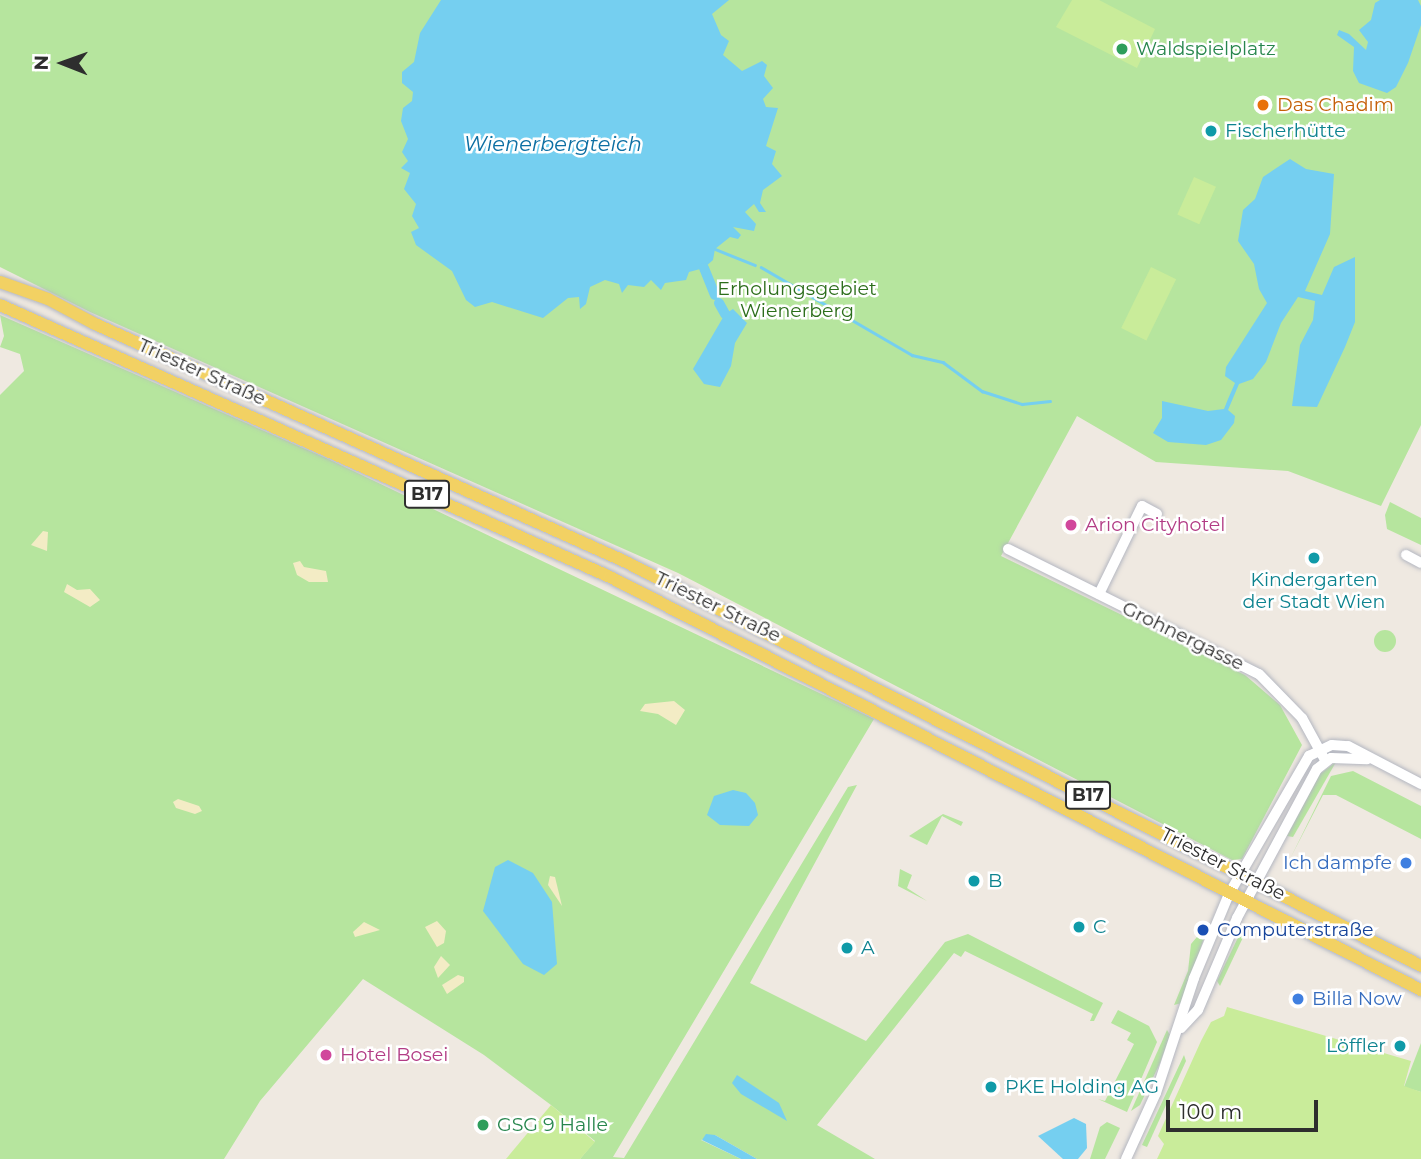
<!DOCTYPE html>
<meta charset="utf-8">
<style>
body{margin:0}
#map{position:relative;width:1421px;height:1159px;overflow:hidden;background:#efe9e1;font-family:Montserrat,sans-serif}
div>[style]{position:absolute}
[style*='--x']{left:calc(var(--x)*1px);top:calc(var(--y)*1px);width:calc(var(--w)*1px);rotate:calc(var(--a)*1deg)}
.green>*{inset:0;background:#b6e59e}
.round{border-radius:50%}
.sand>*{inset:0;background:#f3ecc5}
.pitch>*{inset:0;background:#c9ec9a;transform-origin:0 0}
.water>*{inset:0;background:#75cff0}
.stream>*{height:2.5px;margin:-1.25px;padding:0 1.25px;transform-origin:1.25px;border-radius:1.25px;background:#75cff0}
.canal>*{height:10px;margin:-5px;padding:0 5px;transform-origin:5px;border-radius:5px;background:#75cff0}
.roads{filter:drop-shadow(0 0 2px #b4b7c1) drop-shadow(0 0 2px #b4b7c1)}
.minor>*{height:10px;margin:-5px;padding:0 5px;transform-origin:5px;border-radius:5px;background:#fff}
.major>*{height:12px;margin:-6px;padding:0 6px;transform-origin:6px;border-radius:6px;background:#f2d163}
.dots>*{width:19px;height:19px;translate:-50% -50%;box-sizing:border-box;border:4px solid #fff;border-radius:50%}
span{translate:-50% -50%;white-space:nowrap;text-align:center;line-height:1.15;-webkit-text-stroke:5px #fff;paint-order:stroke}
.shield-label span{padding:2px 5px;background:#fff;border:2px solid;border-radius:5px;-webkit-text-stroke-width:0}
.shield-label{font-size:18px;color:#2e2e2e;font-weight:700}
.leisure-label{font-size:19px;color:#27864d}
.left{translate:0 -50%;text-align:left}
.food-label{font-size:19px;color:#c56008}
.culture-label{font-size:19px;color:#0d838f}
.right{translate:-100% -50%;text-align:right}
.park-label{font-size:19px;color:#2c6e1b}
.street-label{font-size:19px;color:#2e2e2e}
.hotel-label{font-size:19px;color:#b23c85}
.shop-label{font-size:19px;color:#366cbe}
.transit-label{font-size:19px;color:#164399}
.water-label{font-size:21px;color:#0d6fa3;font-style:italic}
.north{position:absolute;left:28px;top:28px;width:70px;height:70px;-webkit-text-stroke:5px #fff;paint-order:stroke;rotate:271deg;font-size:19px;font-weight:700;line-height:28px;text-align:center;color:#2e2e2e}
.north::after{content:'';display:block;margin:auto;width:24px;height:32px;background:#2e2e2e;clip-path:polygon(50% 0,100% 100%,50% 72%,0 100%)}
.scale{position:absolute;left:1166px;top:1100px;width:152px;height:32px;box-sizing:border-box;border:4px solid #2e2e2e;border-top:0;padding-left:9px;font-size:21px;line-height:24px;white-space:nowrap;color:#2e2e2e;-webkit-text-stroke:5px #fff;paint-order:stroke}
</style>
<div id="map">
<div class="green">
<i style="clip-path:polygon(0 0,1421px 0,1421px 425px,1381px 506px,1288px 471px,1156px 462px,1077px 416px,1001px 556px,1245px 675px,1280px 705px,1302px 745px,1242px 859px,1232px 860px,678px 573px,90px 312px,0 267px)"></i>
<i style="clip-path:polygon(0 315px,326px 458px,874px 719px,613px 1157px,624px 1158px,848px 787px,857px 785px,750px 983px,866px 1041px,945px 942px,968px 934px,1103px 1003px,1094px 1021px,1090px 1021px,1093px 1014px,965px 951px,961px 957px,954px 953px,817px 1125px,875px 1159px,757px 1159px,715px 1135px,701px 1140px,741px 1159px,580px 1159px,595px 1141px,551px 1105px,484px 1055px,363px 979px,260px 1101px,224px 1159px,0 1159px,0 395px,24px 371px,20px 354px,0 347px,4px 336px)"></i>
<i style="clip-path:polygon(1390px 502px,1421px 518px,1421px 545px,1387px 529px,1385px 515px)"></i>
<i class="round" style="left:1374px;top:630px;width:22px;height:22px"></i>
<i style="clip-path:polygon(1336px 762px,1293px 837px,1287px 836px,1320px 774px)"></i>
<i style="clip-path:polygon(1353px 771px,1421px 806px,1421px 839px,1336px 795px,1323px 795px,1291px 857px,1331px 776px)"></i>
<i style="clip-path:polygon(943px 814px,963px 822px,961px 826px,942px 816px,927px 845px,909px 836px)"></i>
<i style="clip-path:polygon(900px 869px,912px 875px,907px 888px,927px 901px,898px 886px)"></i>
<i style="clip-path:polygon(1244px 925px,1247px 929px,1220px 986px,1217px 981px)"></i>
<i style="clip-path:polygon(1202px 931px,1205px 935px,1182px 1003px,1174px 1005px,1188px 971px,1191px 944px)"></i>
<i style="clip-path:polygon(1118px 1010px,1149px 1026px,1157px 1042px,1127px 1112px,1098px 1099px,1105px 1101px,1134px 1044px,1127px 1040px,1131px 1033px,1111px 1023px)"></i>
<i style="clip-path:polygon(1167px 1030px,1170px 1035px,1160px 1063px,1140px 1105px,1131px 1111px)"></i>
<i style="clip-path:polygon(1421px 1043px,1421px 1092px,1404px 1087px)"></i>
<i style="clip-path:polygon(1184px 1055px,1186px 1061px,1147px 1147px,1142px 1145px)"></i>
<i style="clip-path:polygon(1107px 1122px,1120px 1128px,1105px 1159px,1090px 1159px,1100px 1127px)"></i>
</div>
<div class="sand">
<i style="clip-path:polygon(43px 531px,48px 532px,47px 551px,31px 545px)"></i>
<i style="clip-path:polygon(300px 561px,304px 567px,326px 571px,328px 582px,309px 582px,297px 575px,293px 563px)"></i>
<i style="clip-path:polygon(67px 584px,77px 590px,90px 589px,100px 600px,90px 607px,64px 592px)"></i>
<i style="clip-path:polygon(674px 701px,685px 710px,676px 725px,658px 714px,640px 711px,645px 704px)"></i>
<i style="clip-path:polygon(178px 799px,199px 806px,202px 811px,195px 814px,176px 808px,173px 802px)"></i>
<i style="clip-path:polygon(550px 876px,555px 877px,562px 906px,548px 885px)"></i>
<i style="clip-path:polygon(437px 921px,446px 931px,444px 943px,437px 947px,425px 927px)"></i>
<i style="clip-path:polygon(364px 922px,380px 930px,355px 937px,353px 932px)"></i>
<i style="clip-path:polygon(441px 956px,450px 965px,438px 978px,434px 967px)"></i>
<i style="clip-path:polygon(458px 975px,464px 977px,464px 982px,447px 994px,442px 985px)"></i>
</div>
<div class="pitch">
<i style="clip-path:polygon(1072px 0,1099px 0,1155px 29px,1137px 68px,1056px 27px)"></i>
<i style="left:1194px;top:177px;width:24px;height:41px;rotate:24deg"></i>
<i style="left:1151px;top:267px;width:28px;height:68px;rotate:26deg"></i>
<i style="clip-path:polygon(1227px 1007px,1411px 1061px,1404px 1086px,1421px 1092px,1421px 1159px,1157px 1159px,1164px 1144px,1158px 1136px,1201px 1041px,1211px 1022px,1224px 1016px)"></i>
<i style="clip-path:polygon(551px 1105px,595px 1142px,580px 1159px,506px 1159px)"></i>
</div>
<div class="water">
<i style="clip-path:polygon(441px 0,729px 0,712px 14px,721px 35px,729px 41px,723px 55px,742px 71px,762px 61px,767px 65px,764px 76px,773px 88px,763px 99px,766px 107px,778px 108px,766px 146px,776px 151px,772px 164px,782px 176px,763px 190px,760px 203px,766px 212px,759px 212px,754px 204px,745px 212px,756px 224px,754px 231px,733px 227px,741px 235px,738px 239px,730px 237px,715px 249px,713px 260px,704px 268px,689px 272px,686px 280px,665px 283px,661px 290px,651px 280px,644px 287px,628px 285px,622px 293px,619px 284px,605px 280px,590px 287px,586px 304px,580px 309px,579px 297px,568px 298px,543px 318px,492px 302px,475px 307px,466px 300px,452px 271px,416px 245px,411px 232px,419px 228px,412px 216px,416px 204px,404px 189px,410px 173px,401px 168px,408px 161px,402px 152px,408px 139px,401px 121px,403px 108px,412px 101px,413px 92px,402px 83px,402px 72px,414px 62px,420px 33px)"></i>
<i style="clip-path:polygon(1380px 0,1418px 0,1421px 6px,1421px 25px,1408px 63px,1396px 87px,1387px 93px,1359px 83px,1353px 71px,1354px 47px,1337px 35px,1339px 30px,1349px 34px,1366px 50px,1368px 42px,1359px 30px,1371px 20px,1375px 3px)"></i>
<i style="clip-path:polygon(1290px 159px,1306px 169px,1334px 174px,1330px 234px,1305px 291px,1322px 295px,1334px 267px,1355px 257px,1355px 322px,1345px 347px,1317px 407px,1292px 406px,1300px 345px,1313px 320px,1315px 301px,1298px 297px,1281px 323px,1266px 362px,1253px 379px,1239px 384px,1228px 410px,1235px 416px,1234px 423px,1221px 440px,1206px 445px,1168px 442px,1153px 433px,1162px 418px,1162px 401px,1208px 411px,1224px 409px,1228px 399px,1235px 383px,1225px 376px,1226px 367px,1267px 303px,1259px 289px,1254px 264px,1238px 241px,1243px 210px,1255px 199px,1263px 177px)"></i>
<i style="clip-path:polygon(733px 309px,747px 323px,735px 343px,731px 366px,720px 387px,704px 384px,693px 369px,725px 314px)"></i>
<i style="clip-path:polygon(733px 790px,746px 793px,755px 803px,758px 815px,749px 826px,720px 825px,707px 815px,714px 796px)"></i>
<i style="clip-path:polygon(508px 860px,533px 873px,552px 902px,557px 964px,544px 975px,523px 964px,483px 911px,495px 867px)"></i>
<i style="clip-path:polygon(737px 1075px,779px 1103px,787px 1121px,741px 1094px,732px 1083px)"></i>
<i style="clip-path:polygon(1074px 1118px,1086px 1124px,1087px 1148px,1078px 1159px,1063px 1159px,1038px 1136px)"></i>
<i style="clip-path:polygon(706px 1134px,715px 1135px,757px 1159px,741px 1159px,702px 1140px)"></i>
</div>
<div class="stream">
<i style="--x:715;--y:249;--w:43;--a:21.8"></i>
<i style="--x:761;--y:267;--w:175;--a:30.2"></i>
<i style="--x:912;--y:355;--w:32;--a:13"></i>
<i style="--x:943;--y:362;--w:49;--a:36.6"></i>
<i style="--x:982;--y:391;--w:42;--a:18"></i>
<i style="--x:1022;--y:404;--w:28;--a:-6"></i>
</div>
<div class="canal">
<i style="--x:704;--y:268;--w:29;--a:68"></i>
<i style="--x:719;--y:303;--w:13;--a:61"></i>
</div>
<div class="roads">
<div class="minor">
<i style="--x:1008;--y:549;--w:280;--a:26.5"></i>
<i style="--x:1259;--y:674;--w:62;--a:45.7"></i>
<i style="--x:1302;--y:718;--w:48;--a:61.3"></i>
<i style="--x:1406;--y:555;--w:17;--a:28"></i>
<i style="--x:1099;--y:594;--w:98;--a:-64"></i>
<i style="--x:1142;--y:506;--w:17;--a:28"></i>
<i style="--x:1181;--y:1028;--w:25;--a:-47"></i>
<i style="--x:1198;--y:1010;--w:100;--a:-67"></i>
<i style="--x:1237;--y:918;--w:169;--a:-61.8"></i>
<i style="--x:1317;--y:769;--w:18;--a:-38"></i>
<i style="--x:1331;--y:758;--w:36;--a:2"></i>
<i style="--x:1126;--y:1159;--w:72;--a:-65.6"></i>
<i style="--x:1156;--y:1093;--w:121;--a:-71.7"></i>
<i style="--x:1194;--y:978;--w:91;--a:-67.4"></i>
<i style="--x:1229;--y:894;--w:160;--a:-59.9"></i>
<i style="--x:1309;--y:756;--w:25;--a:-26"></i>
<i style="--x:1332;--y:745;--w:16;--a:4"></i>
<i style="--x:1348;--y:746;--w:82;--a:27.5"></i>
</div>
<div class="major">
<i style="--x:0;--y:282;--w:51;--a:19.5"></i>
<i style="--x:48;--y:299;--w:53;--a:28"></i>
<i style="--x:95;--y:324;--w:582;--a:24.14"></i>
<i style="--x:626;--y:562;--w:892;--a:26.94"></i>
<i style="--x:0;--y:305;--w:668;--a:24.03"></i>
<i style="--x:610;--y:577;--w:910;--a:26.99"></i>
</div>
</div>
<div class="dots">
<i style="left:1122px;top:49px;background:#2e9e5b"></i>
<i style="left:1263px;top:105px;background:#e8710a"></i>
<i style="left:1211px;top:131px;background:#0f9aa8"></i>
<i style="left:1071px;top:525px;background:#d1479c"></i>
<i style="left:1314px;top:558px;background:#0f9aa8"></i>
<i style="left:1406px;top:863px;background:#3f7fe0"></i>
<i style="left:974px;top:881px;background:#0f9aa8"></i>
<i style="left:1079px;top:927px;background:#0f9aa8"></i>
<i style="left:1203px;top:930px;background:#1a4fb4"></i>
<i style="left:847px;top:948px;background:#0f9aa8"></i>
<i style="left:1298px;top:999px;background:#3f7fe0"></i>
<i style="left:1400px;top:1046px;background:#0f9aa8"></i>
<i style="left:326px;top:1055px;background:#d1479c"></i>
<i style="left:991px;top:1087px;background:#0f9aa8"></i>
<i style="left:483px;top:1125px;background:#2e9e5b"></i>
</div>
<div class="shield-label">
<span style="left:427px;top:494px">B17</span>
<span style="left:1088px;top:795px">B17</span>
</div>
<div class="leisure-label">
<span class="left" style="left:1136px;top:49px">Waldspielplatz</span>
<span class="left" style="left:497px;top:1125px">GSG 9 Halle</span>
</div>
<div class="food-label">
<span class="left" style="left:1277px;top:105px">Das Chadim</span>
</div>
<div class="culture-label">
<span class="left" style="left:1225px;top:131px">Fischerhütte</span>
<span style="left:1314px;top:591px">Kindergarten<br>der Stadt Wien</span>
<span class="left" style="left:988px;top:881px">B</span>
<span class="left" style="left:1093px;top:927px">C</span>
<span class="left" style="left:861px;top:948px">A</span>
<span class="right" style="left:1386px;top:1046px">Löffler</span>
<span class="left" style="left:1005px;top:1087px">PKE Holding AG</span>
</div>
<div class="park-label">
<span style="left:797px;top:300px">Erholungsgebiet<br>Wienerberg</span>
</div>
<div class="street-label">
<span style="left:202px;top:372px;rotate:24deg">Triester Straße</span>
<span style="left:718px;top:607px;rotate:26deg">Triester Straße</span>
<span style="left:1183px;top:636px;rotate:26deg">Grohnergasse</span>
<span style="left:1223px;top:864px;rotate:27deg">Triester Straße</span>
</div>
<div class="hotel-label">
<span class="left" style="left:1085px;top:525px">Arion Cityhotel</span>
<span class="left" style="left:340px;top:1055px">Hotel Bosei</span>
</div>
<div class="shop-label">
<span class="right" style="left:1392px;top:863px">Ich dampfe</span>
<span class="left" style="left:1312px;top:999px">Billa Now</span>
</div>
<div class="transit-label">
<span class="left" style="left:1217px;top:930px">Computerstraße</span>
</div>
<div class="water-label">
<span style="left:553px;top:144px">Wienerbergteich</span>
</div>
<div class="north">N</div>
<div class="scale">100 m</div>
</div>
